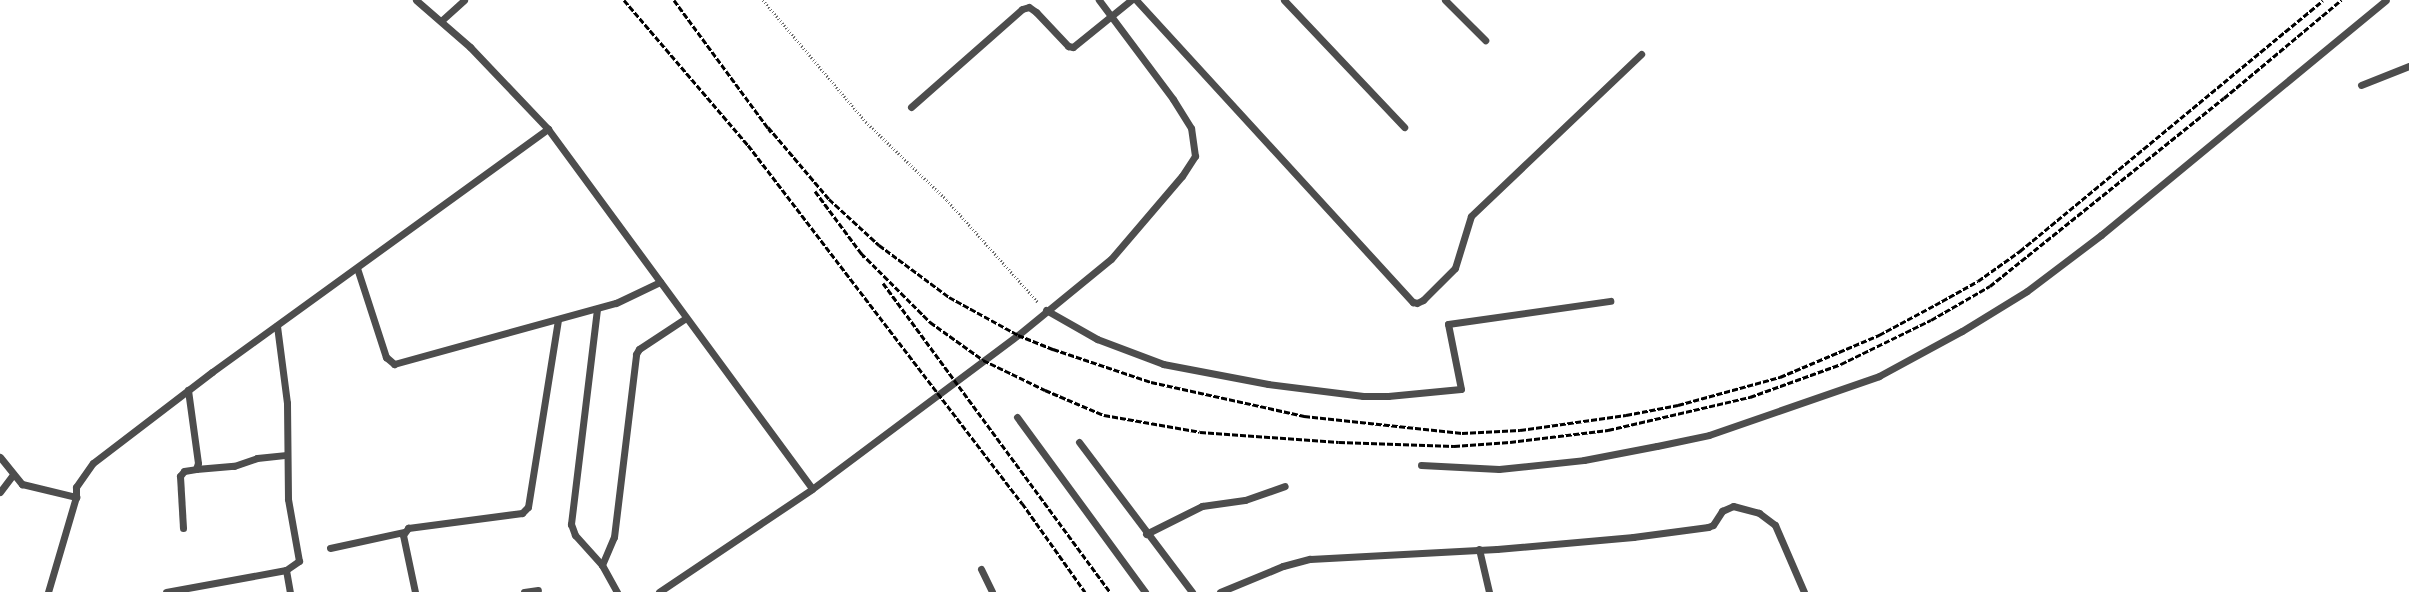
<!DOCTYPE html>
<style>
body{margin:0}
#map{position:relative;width:2409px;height:592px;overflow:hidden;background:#fff;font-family:Cabin,sans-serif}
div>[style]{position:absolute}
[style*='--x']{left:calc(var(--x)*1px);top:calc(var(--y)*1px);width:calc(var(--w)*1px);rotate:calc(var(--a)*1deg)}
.path>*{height:2.5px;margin-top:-1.25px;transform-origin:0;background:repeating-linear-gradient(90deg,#6f6f6f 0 1px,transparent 0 3px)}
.minor>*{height:7px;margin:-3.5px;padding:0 3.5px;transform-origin:3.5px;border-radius:3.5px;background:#4d4d4d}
.rail>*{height:3px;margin-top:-1.5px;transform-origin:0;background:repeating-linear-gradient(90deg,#000 0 6px,transparent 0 8px)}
span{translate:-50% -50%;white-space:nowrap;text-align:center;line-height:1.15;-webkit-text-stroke:3px #fff;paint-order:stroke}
</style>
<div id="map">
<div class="path">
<i style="--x:763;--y:0;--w:160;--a:49.8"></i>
<i style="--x:866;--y:122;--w:112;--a:43.9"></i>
<i style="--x:947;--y:200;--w:137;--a:48.3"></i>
</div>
<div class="minor">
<i style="--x:416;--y:0;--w:72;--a:41"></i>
<i style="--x:470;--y:47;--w:113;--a:46.4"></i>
<i style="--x:548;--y:129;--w:446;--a:53.7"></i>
<i style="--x:1136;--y:0;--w:410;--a:47.5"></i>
<i style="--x:1413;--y:302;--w:4;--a:14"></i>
<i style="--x:1417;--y:303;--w:7;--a:-27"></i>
<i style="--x:1423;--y:300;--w:45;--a:-45"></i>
<i style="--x:1455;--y:268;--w:54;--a:-72.9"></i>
<i style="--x:1471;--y:216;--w:235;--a:-43.6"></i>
<i style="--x:1284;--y:0;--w:175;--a:46.6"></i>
<i style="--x:1445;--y:0;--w:57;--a:45"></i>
<i style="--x:441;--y:21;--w:31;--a:-42"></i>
<i style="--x:2361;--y:85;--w:52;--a:-21.6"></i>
<i style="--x:911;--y:107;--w:148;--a:-41.4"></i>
<i style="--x:1022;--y:9;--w:7;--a:-16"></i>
<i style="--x:1029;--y:7;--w:9;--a:36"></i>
<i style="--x:1036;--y:12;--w:47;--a:46.7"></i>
<i style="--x:1068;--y:46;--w:5;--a:11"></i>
<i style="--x:1073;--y:47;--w:75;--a:-39"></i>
<i style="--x:357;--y:268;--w:94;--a:72"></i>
<i style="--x:386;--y:357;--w:11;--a:41"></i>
<i style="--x:394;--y:364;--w:230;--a:-15.4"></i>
<i style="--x:616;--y:303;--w:49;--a:-25.5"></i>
<i style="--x:597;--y:309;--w:217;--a:96.9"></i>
<i style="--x:571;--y:524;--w:12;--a:70"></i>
<i style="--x:575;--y:535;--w:40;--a:48"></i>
<i style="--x:602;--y:565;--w:31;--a:61"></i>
<i style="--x:1046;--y:310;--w:59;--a:29.6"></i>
<i style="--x:1097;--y:339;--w:71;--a:20.7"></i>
<i style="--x:1163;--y:364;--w:107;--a:10.8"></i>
<i style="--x:1268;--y:384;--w:96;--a:7.2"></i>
<i style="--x:1363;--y:396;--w:25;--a:0"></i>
<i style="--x:1388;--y:396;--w:73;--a:-5.5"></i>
<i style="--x:1461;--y:389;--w:66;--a:-101.3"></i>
<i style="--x:1448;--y:324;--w:164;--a:-8.1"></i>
<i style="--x:1017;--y:417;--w:217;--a:53.8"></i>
<i style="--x:1079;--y:442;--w:188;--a:53"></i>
<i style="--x:0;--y:457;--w:35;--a:51"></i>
<i style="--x:22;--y:484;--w:56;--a:13.5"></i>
<i style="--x:1421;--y:465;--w:78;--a:2.9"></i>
<i style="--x:1499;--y:469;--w:85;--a:-6"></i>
<i style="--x:1584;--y:460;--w:74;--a:-10.9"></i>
<i style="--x:1657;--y:446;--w:53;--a:-11.9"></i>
<i style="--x:1709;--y:435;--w:180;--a:-19.1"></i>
<i style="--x:1879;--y:376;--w:94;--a:-28.5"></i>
<i style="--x:1962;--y:331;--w:76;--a:-31.6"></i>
<i style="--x:2027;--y:291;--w:93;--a:-37.1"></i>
<i style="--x:2101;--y:235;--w:369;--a:-39.5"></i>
<i style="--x:196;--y:469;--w:38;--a:-5"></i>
<i style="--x:234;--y:466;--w:24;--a:-19"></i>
<i style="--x:257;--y:458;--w:30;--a:-6"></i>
<i style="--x:0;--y:492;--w:21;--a:-53"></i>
<i style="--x:183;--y:528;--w:52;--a:-93.3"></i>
<i style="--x:180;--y:476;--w:6;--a:-51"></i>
<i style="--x:184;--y:471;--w:12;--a:-9"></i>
<i style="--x:196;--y:469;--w:6;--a:-72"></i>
<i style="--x:198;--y:463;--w:74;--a:-97.8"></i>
<i style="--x:1146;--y:534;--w:63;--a:-26.6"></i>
<i style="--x:1202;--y:506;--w:43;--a:-7.9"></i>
<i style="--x:1245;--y:500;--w:42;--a:-19.3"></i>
<i style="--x:330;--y:548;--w:76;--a:-12.2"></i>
<i style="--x:1479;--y:549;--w:44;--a:76.9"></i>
<i style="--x:602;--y:565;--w:30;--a:-67"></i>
<i style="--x:614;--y:537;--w:184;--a:-83.1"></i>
<i style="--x:636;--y:354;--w:6;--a:-59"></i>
<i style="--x:639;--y:349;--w:56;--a:-33.4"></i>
<i style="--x:981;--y:569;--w:25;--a:64"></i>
<i style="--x:286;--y:570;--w:22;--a:80"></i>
<i style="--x:48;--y:592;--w:99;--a:-73.6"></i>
<i style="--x:76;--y:497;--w:10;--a:-90"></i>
<i style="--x:76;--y:487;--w:29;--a:-55"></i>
<i style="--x:93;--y:463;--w:150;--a:-37.4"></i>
<i style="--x:212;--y:372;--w:415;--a:-35.9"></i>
<i style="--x:166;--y:592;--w:122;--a:-10.4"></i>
<i style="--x:286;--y:570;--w:16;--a:-35"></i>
<i style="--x:299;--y:561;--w:63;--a:-100.1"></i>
<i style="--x:288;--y:499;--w:96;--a:-90.6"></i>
<i style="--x:287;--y:403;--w:78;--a:-97.4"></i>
<i style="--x:415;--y:592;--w:58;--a:-101.9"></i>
<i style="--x:403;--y:535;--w:9;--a:-54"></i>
<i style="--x:408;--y:528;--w:115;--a:-7.5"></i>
<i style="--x:522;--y:513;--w:8;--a:-45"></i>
<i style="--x:528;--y:507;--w:189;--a:-80.9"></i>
<i style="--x:524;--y:592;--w:14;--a:-8"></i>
<i style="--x:659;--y:592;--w:184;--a:-33.9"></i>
<i style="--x:812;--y:489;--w:257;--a:-36.8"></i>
<i style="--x:1018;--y:335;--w:120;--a:-39.3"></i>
<i style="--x:1111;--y:259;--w:109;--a:-49.5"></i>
<i style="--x:1182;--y:176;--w:24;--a:-57"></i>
<i style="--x:1195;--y:156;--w:28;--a:-98"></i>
<i style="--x:1191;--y:128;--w:34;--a:-122"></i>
<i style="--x:1173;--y:99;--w:124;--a:-126.8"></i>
<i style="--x:1220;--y:592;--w:68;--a:-22.4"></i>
<i style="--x:1283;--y:566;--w:28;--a:-15"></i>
<i style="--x:1310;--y:559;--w:187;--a:-3.1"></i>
<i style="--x:1497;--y:549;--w:137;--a:-5"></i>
<i style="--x:1633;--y:537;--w:76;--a:-7.6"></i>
<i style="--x:1708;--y:527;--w:5;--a:-22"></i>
<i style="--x:1713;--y:525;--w:17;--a:-57"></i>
<i style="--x:1722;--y:511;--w:12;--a:-24"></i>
<i style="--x:1733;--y:506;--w:27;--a:15"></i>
<i style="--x:1759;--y:513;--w:20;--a:37"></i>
<i style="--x:1775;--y:525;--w:73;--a:66.6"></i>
</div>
<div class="rail">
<i style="--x:624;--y:0;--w:191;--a:49.5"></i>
<i style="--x:748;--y:145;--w:451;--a:52.6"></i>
<i style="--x:1022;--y:503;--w:109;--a:54.7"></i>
<i style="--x:674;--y:0;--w:164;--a:53.7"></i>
<i style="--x:768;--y:127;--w:94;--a:49.7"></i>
<i style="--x:829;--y:199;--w:68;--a:42.6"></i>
<i style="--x:879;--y:245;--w:87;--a:36.6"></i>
<i style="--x:949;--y:297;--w:79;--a:28.8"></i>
<i style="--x:1018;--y:335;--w:38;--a:22"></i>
<i style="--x:1053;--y:349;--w:103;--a:18.6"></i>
<i style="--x:1151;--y:382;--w:157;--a:12.5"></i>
<i style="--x:1304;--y:416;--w:159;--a:6.1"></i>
<i style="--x:1462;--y:433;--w:58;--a:-3"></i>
<i style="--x:1520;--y:430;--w:107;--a:-8.1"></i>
<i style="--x:1626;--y:415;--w:53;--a:-10.9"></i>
<i style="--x:1678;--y:405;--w:106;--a:-15.4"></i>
<i style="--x:1780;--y:377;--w:108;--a:-23"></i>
<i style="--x:1879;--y:335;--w:64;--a:-28.2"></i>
<i style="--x:1935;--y:305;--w:49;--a:-29.2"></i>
<i style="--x:1978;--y:281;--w:52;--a:-35.5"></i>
<i style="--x:2020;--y:251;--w:393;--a:-39.6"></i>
<i style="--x:815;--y:191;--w:82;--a:53.4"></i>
<i style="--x:861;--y:253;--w:98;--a:45"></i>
<i style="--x:930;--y:322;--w:65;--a:35.6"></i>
<i style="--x:983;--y:360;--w:69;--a:25.8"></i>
<i style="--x:1045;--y:390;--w:64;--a:23"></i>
<i style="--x:1104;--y:415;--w:97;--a:10"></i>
<i style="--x:1200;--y:432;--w:139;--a:4.1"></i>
<i style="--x:1339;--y:442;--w:115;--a:2"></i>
<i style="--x:1454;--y:446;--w:56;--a:-4.1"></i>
<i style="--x:1510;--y:442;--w:99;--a:-7"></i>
<i style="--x:1608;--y:430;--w:146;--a:-13.1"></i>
<i style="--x:1750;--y:397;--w:97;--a:-19.9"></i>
<i style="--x:1841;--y:364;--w:100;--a:-26.1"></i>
<i style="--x:1931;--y:320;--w:68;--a:-30"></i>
<i style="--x:1990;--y:286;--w:300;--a:-38.8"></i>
<i style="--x:2224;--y:98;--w:153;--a:-39.9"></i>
<i style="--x:883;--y:283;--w:383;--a:53.7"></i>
</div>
</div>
